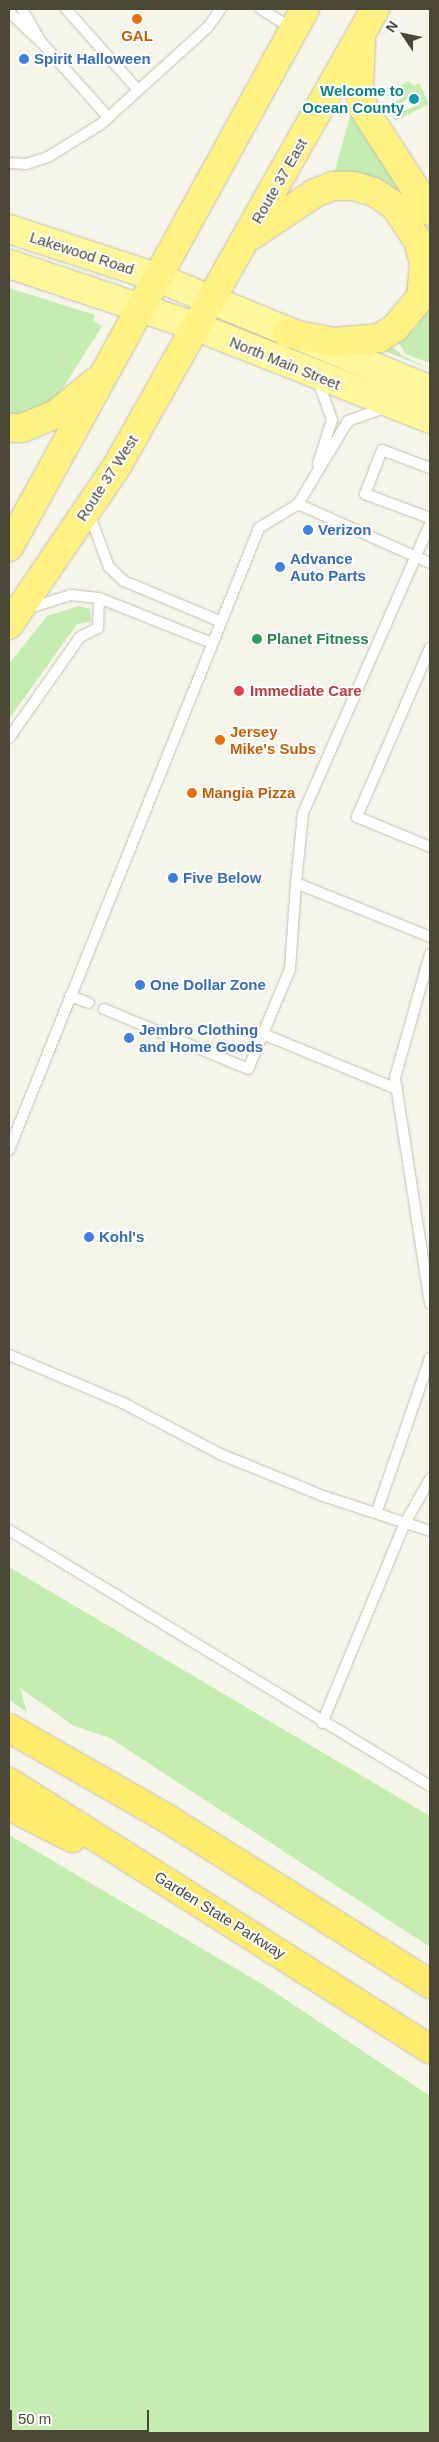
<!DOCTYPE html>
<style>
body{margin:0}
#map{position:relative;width:439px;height:2442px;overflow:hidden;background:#f6f5ea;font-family:Arial,sans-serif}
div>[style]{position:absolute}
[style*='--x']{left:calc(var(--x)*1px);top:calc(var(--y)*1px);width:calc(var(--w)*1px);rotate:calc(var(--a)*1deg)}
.green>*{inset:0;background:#c5ecb1}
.roads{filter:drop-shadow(0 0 1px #c2bfac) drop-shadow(0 0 1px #c2bfac)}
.service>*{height:10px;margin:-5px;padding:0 5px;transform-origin:5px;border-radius:5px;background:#fff}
.primary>*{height:28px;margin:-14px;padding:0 14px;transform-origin:14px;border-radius:14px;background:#fff79a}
.trunk>*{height:28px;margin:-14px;padding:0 14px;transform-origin:14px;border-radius:14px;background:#fff283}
.motorway>*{height:28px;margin:-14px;padding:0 14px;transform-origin:14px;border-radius:14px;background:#ffec6c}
.dots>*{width:14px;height:14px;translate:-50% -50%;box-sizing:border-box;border:2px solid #fff;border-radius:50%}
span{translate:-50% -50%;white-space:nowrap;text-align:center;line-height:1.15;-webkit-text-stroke:4px #fff;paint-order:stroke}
.food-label{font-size:15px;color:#c56008;font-weight:700}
.left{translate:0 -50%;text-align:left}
.shop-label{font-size:15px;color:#366cbe;font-weight:700}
.culture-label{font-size:15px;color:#0d838f;font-weight:700}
.right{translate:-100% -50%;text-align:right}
.street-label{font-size:15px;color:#4a4737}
.leisure-label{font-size:15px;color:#27864d;font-weight:700}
.health-label{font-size:15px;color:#be3a42;font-weight:700}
.frame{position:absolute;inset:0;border:10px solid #4a4737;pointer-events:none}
.north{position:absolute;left:379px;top:10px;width:50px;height:50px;-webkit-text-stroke:4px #fff;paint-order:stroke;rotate:304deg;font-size:14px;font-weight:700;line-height:20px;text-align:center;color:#4a4737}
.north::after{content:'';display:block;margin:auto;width:18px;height:22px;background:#4a4737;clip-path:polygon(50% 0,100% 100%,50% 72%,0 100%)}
.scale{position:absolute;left:10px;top:2410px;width:139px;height:22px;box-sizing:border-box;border:2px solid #4a4737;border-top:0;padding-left:6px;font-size:15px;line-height:18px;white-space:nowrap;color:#4a4737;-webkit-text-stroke:4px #fff;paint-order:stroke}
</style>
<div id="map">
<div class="green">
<i style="clip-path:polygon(408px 81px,414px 86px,419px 83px,429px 104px,395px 121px,392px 116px,420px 104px,413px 94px,389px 112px,386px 107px,404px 97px,400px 86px)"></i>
<i style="clip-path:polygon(351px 113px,410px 197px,405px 202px,334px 174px)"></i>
<i style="clip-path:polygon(9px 288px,95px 315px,93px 321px,102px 326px,56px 399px,42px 409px,9px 418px)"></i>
<i style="clip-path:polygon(430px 304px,430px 363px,406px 354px,398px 342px,415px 329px)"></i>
<i style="clip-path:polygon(391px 345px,403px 356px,430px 369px,382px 350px)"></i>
<i style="clip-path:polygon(79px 606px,90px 609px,91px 622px,77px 624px,9px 719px,9px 664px,47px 616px)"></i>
<i style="clip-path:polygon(9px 1567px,430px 1816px,430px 1947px,110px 1738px,74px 1726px,20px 1688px,27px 1712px,9px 1700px)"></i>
<i style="clip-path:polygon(9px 1835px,267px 1987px,430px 2096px,430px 2433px,9px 2433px)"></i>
</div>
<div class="roads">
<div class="service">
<i style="--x:22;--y:9;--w:39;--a:60"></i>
<i style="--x:42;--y:43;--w:99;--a:48.3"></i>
<i style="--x:66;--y:9;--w:108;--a:48.4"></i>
<i style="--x:261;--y:9;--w:38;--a:32"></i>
<i style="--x:9;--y:12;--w:44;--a:43.2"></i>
<i style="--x:9;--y:163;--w:17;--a:3"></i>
<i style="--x:26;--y:164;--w:23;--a:-18"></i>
<i style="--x:48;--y:157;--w:62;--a:-31.9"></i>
<i style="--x:101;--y:124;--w:143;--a:-42.2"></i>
<i style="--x:207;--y:28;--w:24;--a:-54"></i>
<i style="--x:318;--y:380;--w:42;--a:70.7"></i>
<i style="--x:332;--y:420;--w:46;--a:107.7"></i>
<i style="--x:430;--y:468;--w:51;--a:-159.4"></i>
<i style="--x:382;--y:450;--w:47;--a:111.1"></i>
<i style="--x:365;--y:494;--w:69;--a:20.3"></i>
<i style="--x:298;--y:504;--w:145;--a:24.1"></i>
<i style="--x:89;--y:513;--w:58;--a:69.7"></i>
<i style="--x:109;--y:567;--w:21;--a:43"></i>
<i style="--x:124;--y:581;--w:103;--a:22.8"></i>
<i style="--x:430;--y:524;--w:316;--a:113.7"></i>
<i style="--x:303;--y:813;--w:70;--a:95.7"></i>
<i style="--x:296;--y:883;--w:144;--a:21.9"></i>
<i style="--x:26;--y:609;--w:47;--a:-17.3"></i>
<i style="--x:71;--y:595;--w:28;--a:6"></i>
<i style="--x:99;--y:598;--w:122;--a:21.7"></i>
<i style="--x:430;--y:648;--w:184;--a:113.4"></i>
<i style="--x:357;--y:817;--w:79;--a:22.3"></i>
<i style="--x:9;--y:738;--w:123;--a:-54.9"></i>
<i style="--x:80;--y:637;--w:20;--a:-27"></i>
<i style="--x:98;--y:628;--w:30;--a:-88"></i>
<i style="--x:430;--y:954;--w:129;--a:105.8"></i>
<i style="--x:395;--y:1078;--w:228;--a:81.2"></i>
<i style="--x:70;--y:996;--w:20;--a:20"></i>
<i style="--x:104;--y:1009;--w:156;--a:22.6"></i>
<i style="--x:248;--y:1069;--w:108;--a:-67.2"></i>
<i style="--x:290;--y:969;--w:86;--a:-86"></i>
<i style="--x:263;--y:1034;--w:145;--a:22.3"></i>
<i style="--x:9;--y:1150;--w:670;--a:-68.1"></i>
<i style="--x:259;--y:528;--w:46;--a:-31.6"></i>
<i style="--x:298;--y:504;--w:97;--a:-58.9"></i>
<i style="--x:348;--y:421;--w:38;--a:-20"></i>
<i style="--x:9;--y:1355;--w:124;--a:22.8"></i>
<i style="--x:123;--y:1403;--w:110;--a:27.7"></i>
<i style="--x:220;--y:1454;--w:111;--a:22.2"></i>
<i style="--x:323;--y:1496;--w:113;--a:18.1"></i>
<i style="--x:377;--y:1511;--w:162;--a:-70.9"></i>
<i style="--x:9;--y:1530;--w:493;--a:31.3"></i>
<i style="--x:322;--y:1723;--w:217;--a:-67.5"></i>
<i style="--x:405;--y:1523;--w:51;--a:-60.4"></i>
</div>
<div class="primary">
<i style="--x:9;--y:229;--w:155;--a:18.1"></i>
<i style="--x:156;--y:277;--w:296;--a:22.4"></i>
<i style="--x:9;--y:264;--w:198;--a:18.5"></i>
<i style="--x:197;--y:327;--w:251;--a:21.5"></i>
</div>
<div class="trunk">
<i style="--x:361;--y:41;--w:46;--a:92.5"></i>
<i style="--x:359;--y:87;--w:21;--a:79"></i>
<i style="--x:363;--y:108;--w:123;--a:57"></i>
<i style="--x:251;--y:236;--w:77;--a:-33.9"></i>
<i style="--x:315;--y:193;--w:19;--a:-21"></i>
<i style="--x:333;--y:186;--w:21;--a:0"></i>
<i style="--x:354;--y:186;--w:21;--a:17"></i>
<i style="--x:374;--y:192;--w:25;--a:34"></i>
<i style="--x:395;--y:206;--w:42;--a:56.7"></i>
<i style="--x:418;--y:241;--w:23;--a:75"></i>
<i style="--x:424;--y:263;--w:34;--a:95"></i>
<i style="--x:421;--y:297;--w:40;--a:130"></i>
<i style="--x:395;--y:328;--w:19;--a:148"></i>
<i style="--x:379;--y:338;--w:45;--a:174.9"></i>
<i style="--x:334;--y:342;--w:48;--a:-169.2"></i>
<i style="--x:9;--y:428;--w:13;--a:0"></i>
<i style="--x:22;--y:428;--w:35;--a:-22"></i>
<i style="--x:55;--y:415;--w:52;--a:-39.5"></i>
<i style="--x:9;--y:547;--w:614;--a:-61.18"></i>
<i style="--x:9;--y:625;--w:192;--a:-55.8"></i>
<i style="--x:117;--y:466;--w:525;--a:-60.55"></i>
</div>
<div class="motorway">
<i style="--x:9;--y:1728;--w:183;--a:29.8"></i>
<i style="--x:168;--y:1819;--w:310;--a:32.2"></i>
<i style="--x:9;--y:1782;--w:499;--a:32.4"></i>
<i style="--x:9;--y:1806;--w:71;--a:26.9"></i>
</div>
</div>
<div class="dots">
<i style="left:137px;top:19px;background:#e8710a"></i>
<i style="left:24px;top:59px;background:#3f7fe0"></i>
<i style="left:414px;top:99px;background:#0f9aa8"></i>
<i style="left:308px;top:530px;background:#3f7fe0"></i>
<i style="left:280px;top:567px;background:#3f7fe0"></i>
<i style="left:257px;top:639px;background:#2e9e5b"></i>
<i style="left:239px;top:691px;background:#e0444e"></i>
<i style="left:220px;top:740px;background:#e8710a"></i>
<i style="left:192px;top:793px;background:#e8710a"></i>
<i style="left:173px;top:878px;background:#3f7fe0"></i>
<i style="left:140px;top:985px;background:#3f7fe0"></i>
<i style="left:129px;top:1038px;background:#3f7fe0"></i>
<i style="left:89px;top:1237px;background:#3f7fe0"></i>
</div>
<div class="food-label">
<span style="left:137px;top:36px">GAL</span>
<span class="left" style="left:230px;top:740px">Jersey<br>Mike's Subs</span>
<span class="left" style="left:202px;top:793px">Mangia Pizza</span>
</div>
<div class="shop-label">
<span class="left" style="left:34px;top:59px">Spirit Halloween</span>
<span class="left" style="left:318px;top:530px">Verizon</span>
<span class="left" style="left:290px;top:567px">Advance<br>Auto Parts</span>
<span class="left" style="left:183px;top:878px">Five Below</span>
<span class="left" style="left:150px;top:985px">One Dollar Zone</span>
<span class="left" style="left:139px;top:1038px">Jembro Clothing<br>and Home Goods</span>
<span class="left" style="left:99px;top:1237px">Kohl's</span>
</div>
<div class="culture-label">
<span class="right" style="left:404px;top:99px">Welcome to<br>Ocean County</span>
</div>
<div class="street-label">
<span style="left:279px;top:181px;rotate:-60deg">Route 37 East</span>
<span style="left:82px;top:253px;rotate:18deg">Lakewood Road</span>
<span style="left:285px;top:363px;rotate:22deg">North Main Street</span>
<span style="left:107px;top:478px;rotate:-57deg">Route 37 West</span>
<span style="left:220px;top:1915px;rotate:32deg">Garden State Parkway</span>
</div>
<div class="leisure-label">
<span class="left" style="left:267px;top:639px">Planet Fitness</span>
</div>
<div class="health-label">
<span class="left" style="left:250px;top:691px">Immediate Care</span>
</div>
<div class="frame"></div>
<div class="north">N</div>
<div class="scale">50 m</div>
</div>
